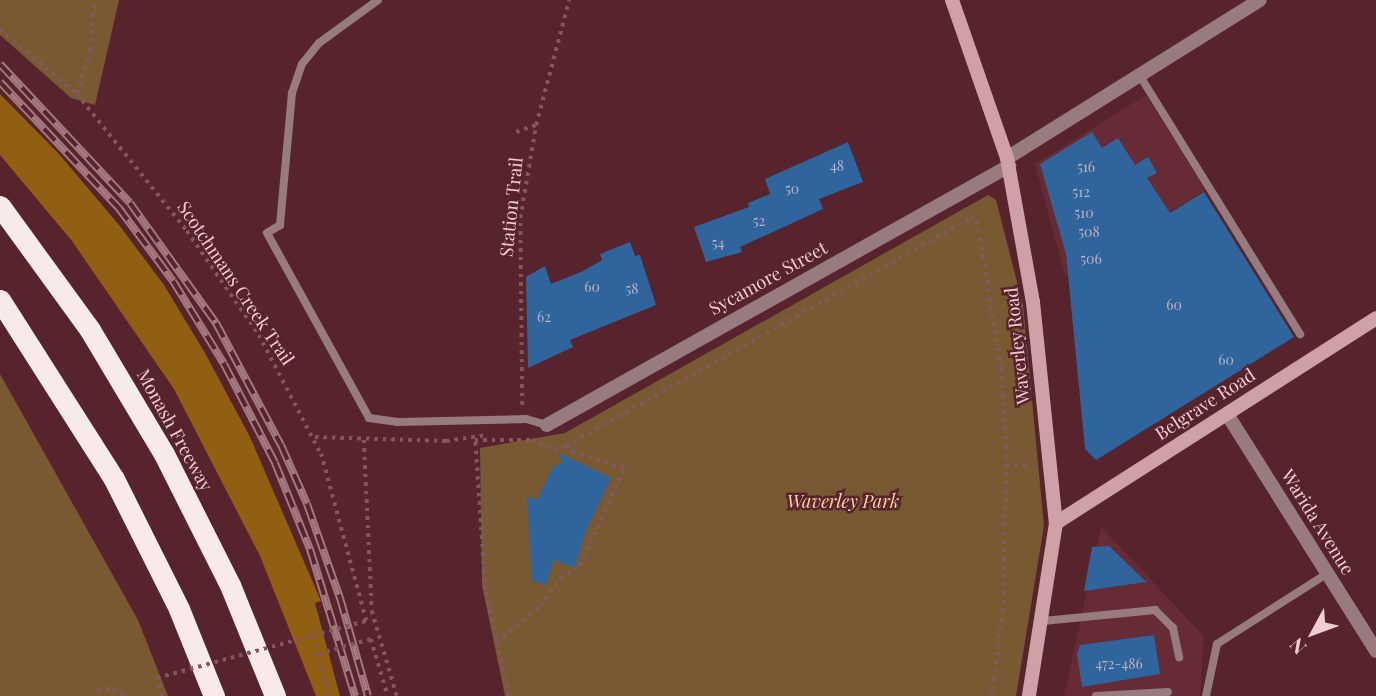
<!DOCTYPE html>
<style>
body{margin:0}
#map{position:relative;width:1376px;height:696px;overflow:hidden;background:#57232c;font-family:"Playfair Display",serif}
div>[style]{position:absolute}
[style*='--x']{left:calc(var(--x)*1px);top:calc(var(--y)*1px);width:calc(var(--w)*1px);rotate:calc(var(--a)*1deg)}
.built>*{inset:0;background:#672b35}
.green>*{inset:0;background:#785932}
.forest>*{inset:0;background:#915f11}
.building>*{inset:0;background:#2f649c}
.path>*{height:3.5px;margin-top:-1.75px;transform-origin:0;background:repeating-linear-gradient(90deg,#85565d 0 3.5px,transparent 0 8.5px)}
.service>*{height:8px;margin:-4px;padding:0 4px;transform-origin:4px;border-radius:4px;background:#977b7e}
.minor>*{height:14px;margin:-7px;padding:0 7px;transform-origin:7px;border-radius:7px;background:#977b7e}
.secondary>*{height:14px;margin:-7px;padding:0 7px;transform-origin:7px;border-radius:7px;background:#cda1a6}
.motorway>*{height:21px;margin:-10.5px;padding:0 10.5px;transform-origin:10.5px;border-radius:10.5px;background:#f8eaeb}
.rail>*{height:8px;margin-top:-4px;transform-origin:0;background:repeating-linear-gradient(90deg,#57232c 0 16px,#a3787e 0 32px);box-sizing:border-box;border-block:2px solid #a3787e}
.path-bridge>*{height:3.5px;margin-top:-1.75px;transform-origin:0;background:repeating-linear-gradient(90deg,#85565d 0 3.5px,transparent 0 8.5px)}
span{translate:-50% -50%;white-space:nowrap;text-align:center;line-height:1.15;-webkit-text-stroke:5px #57232c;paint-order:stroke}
.number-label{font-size:14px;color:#bfb3c3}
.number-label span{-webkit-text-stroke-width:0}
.street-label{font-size:18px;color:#efcdd0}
.park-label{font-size:18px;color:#fcd19e;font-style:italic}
.north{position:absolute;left:1278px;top:598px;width:70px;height:70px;-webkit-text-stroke:5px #57232c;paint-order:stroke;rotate:229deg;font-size:19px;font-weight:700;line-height:28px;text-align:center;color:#efcdd0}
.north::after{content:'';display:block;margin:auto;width:24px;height:32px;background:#efcdd0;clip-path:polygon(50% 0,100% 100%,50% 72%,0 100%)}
</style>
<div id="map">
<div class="built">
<i style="clip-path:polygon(1146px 95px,1206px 190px,1065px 276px,1035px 164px)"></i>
<i style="clip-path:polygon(1101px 527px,1204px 636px,1200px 696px,1064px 696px)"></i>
</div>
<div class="green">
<i style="clip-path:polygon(0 0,119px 0,95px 105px,71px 98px,0 35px)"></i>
<i style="clip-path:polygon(988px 195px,996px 200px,1023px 305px,1044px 526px,1016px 696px,505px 696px,482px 585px,480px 448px,565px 433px)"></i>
<i style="clip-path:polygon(0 374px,138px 620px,168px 696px,0 696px)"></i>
</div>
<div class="forest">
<i style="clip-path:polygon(0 94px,59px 154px,119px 225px,164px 285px,205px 353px,250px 437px,321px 601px,315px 603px,340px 696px,316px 696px,260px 556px,174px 389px,72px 241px,0 155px)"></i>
</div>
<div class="building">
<i style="clip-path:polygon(1092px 132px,1102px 148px,1118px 138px,1135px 165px,1148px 157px,1157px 173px,1147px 178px,1170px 213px,1204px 192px,1294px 337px,1096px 460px,1085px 449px,1066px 254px,1040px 164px)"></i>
<i style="clip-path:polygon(848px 142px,863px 182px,819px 199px,823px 209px,740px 247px,742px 252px,706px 262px,694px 227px,749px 207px,748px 203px,770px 194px,765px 179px)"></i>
<i style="clip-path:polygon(630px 242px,635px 256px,640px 255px,656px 305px,570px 340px,573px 347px,528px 368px,526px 277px,545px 266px,551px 284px,583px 271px,602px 260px,600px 254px)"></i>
<i style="clip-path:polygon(559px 453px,611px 478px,585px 533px,575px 568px,554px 560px,546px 585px,532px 580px,527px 496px,537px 500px,553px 467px,562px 463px)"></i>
<i style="clip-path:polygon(1109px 546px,1146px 582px,1084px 591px,1092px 547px)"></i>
<i style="clip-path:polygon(1154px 635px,1160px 674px,1082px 687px,1077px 653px,1080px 645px)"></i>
</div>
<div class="path">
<i style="--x:0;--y:30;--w:100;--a:39.7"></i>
<i style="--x:77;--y:94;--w:176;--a:51.2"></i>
<i style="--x:187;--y:231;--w:126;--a:55.3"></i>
<i style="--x:259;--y:335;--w:134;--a:62.5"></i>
<i style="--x:77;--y:94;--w:45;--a:-73.2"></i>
<i style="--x:90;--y:51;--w:51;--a:-85.5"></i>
<i style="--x:516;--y:132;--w:21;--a:-19"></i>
<i style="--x:522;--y:405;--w:187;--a:-90.6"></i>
<i style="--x:520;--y:218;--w:94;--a:-80.2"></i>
<i style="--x:536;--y:125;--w:129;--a:-75.2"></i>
<i style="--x:315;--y:437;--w:131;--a:1.7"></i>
<i style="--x:446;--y:441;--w:41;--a:-8.3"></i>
<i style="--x:364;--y:440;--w:171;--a:87.3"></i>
<i style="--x:372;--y:611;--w:89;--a:73.6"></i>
<i style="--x:1006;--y:465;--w:26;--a:-2"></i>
<i style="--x:313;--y:636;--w:62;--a:75.1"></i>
<i style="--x:496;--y:642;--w:57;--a:-39.3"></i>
<i style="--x:540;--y:606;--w:34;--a:-54"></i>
<i style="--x:560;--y:578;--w:23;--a:-31"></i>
<i style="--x:580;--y:566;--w:107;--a:-65.8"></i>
<i style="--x:624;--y:468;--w:52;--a:-163.3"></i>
<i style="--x:574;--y:453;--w:11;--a:-139"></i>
<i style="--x:97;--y:690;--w:16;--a:-4"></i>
<i style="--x:113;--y:689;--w:17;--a:25"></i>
<i style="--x:509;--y:696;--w:109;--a:-102.8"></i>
<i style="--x:485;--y:590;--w:150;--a:-93.8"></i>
<i style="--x:475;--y:440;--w:57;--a:0"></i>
<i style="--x:532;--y:440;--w:23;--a:23"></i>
<i style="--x:553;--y:449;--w:13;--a:-13"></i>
<i style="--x:566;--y:446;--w:466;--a:-29.4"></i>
<i style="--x:972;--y:217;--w:6;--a:39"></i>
<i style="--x:977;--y:221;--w:26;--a:79"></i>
<i style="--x:982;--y:247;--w:122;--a:81.1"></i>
<i style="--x:1001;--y:368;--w:79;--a:85.7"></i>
<i style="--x:1007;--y:447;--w:163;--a:91.4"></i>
<i style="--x:1003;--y:610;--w:87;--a:97.3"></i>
</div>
<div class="service">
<i style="--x:378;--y:0;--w:73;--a:143.9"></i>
<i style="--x:319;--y:43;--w:27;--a:129"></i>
<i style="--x:302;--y:64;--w:31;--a:109"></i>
<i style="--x:292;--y:93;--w:133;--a:95.2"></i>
<i style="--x:280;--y:225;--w:15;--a:148"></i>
<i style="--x:267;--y:233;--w:211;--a:61.1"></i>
<i style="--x:369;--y:418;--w:29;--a:8"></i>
<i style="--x:398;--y:422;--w:128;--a:-1.3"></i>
<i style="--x:526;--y:419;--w:22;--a:16"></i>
<i style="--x:1140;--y:76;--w:304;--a:58.2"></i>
<i style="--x:1043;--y:621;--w:113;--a:-5.6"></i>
<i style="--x:1155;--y:610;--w:25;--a:45"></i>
<i style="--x:1173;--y:628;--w:30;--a:78"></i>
<i style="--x:1096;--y:696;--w:72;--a:-3.2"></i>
<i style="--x:1206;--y:696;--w:53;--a:-78.1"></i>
<i style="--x:1217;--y:644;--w:132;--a:-32.6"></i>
</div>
<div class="minor">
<i style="--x:1007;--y:158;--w:298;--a:-32"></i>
<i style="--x:1227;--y:414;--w:280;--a:57.8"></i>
<i style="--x:547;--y:425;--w:530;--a:-29.28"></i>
</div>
<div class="secondary">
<i style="--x:952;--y:0;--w:167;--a:70.8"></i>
<i style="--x:1007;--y:158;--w:146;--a:79.8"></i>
<i style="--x:1033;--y:302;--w:222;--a:84.1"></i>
<i style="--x:1056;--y:523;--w:175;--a:98.9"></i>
<i style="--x:1056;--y:523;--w:380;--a:-32.6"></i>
</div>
<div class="motorway">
<i style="--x:0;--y:206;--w:153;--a:54"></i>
<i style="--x:90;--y:330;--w:144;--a:59.2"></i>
<i style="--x:164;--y:454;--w:147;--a:63.3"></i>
<i style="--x:230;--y:585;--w:120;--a:67.9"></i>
<i style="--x:0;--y:300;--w:212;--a:57.5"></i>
<i style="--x:114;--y:479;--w:145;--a:63.4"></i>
<i style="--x:179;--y:609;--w:94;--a:68.1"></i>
</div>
<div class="rail">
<i style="--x:0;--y:64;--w:190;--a:46.9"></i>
<i style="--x:130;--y:203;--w:148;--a:54.4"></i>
<i style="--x:216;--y:323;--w:138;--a:62"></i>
<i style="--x:281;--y:445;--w:64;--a:66.2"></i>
<i style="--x:307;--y:504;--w:100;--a:70.7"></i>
<i style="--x:340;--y:598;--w:102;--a:74.1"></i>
<i style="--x:0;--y:82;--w:172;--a:46.7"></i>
<i style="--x:118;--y:207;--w:92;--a:53.4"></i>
<i style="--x:173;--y:281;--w:97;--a:58.4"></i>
<i style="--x:224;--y:364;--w:111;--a:62.7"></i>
<i style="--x:275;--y:463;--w:93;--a:67.9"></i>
<i style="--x:310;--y:549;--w:154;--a:73"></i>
</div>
<div class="path-bridge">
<i style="--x:318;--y:654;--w:55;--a:-15.8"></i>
<i style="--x:371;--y:639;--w:59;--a:73.4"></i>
<i style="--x:162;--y:696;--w:19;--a:-106"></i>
<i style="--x:157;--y:678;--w:217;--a:-15.3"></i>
<i style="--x:366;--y:621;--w:173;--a:-105.1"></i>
</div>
<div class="number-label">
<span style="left:837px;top:166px">48</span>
<span style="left:1086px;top:167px">516</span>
<span style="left:792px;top:189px">50</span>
<span style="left:1081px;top:192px">512</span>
<span style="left:1084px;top:213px">510</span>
<span style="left:759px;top:221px">52</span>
<span style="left:1089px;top:232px">508</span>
<span style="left:718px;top:243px">54</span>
<span style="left:1091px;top:259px">506</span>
<span style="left:592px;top:287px">60</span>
<span style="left:632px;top:289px">58</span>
<span style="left:1174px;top:305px">60</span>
<span style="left:544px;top:317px">62</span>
<span style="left:1226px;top:360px">60</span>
<span style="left:1119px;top:664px">472-486</span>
</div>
<div class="street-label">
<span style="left:511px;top:207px;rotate:-84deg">Station Trail</span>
<span style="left:768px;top:278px;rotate:-29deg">Sycamore Street</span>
<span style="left:236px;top:283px;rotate:56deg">Scotchmans Creek Trail</span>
<span style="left:1017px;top:346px;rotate:-96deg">Waverley Road</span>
<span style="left:1205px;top:404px;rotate:-33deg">Belgrave Road</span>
<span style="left:175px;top:430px;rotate:61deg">Monash Freeway</span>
<span style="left:1318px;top:522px;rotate:58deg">Warida Avenue</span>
</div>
<div class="park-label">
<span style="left:843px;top:501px">Waverley Park</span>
</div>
<div class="north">N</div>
</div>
